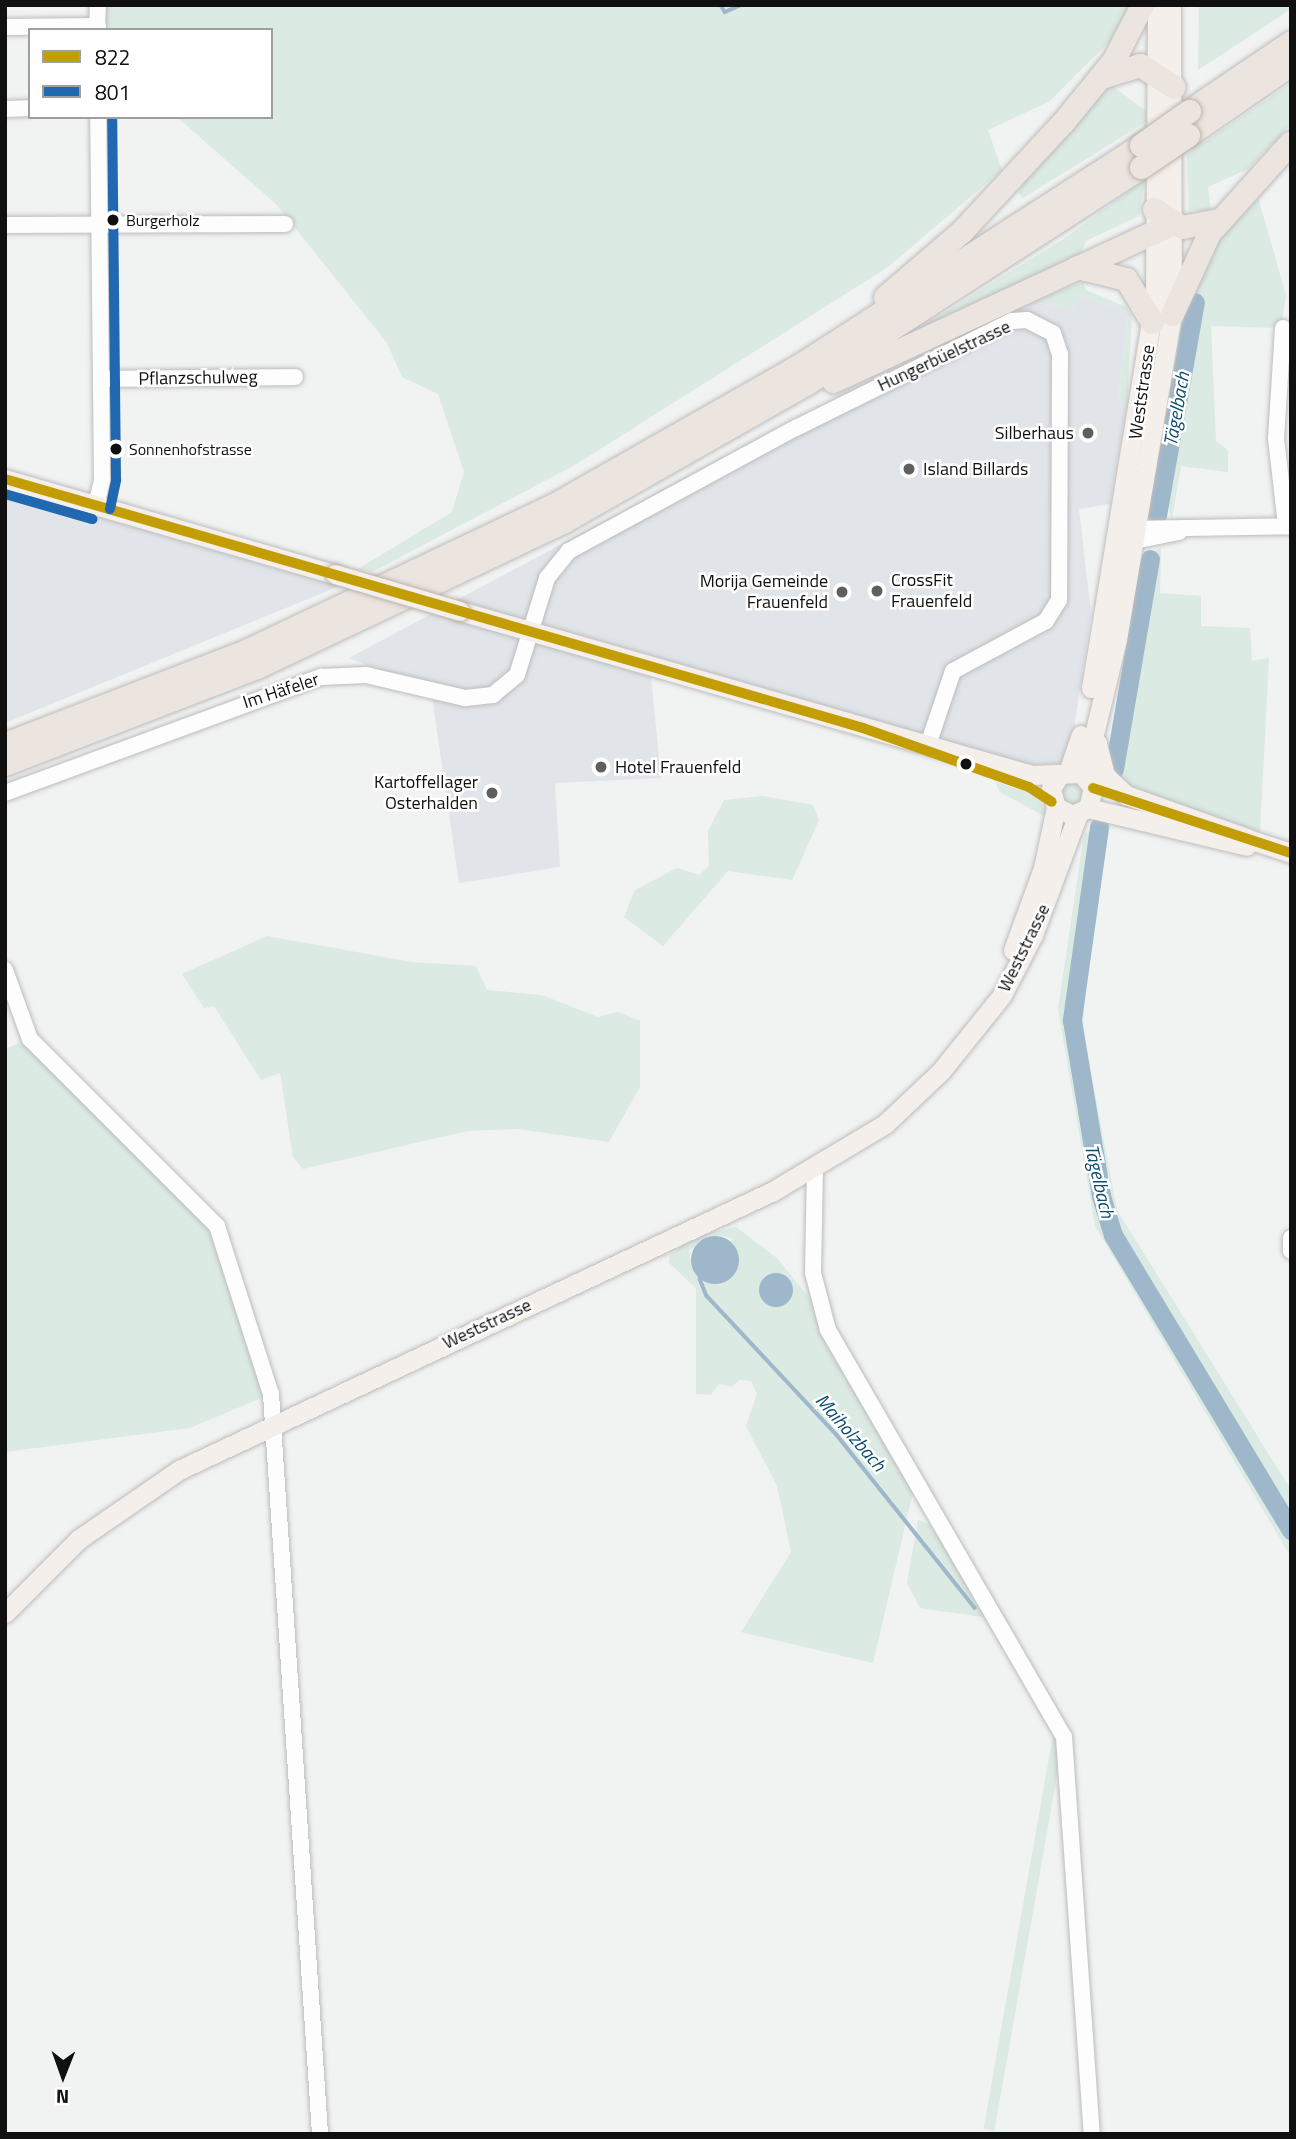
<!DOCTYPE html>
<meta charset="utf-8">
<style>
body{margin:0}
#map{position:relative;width:1296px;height:2139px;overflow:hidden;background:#f1f2f2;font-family:"Titillium Web",sans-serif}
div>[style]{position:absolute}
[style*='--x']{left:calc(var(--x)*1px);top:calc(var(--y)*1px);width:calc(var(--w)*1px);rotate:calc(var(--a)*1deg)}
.built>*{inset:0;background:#e1e5e9}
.green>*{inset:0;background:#dbeae2;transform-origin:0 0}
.water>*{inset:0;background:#9eb7cb}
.round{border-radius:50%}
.stream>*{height:3.5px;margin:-1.75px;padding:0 1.75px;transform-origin:1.75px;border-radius:1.75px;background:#9eb7cb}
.river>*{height:19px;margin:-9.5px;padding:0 9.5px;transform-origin:9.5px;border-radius:9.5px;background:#9eb7cb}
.roads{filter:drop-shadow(0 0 2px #bcbcbd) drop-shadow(0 0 2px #bcbcbd)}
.minor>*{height:16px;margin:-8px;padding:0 8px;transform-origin:8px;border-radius:8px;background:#fdfdfd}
.major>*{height:19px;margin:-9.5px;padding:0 9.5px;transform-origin:9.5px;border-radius:9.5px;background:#f4efea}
.highway>*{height:23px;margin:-11.5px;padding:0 11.5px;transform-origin:11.5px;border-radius:11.5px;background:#ece4de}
.bridges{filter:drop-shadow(0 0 2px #bab2ab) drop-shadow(0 0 2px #bab2ab)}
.major-bridge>*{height:19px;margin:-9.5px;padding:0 9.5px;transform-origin:9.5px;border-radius:9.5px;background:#f4efea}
.highway-bridge>*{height:23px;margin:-11.5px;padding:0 11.5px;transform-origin:11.5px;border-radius:11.5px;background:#ece4de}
.bus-1>*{height:10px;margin:-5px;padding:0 5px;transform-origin:5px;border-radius:5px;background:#c39d04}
.bus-2>*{height:10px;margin:-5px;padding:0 5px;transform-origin:5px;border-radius:5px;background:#2069b0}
.dots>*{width:19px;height:19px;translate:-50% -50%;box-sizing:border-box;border:4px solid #fff;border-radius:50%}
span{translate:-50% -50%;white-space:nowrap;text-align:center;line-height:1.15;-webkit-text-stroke:5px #fff;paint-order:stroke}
.bus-label{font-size:16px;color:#101011}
.left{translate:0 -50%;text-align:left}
.street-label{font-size:18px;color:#101011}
.poi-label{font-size:18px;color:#101011}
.right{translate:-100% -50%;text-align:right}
.water-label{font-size:19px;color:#0c4a70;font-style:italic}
.frame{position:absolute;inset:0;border:7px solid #101011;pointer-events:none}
.legend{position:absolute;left:28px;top:28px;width:245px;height:91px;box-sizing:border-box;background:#fff;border:2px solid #9f9fa0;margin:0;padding:9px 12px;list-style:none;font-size:21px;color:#101011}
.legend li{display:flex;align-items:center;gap:14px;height:35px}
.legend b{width:35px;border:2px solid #9f9fa0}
.north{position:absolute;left:28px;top:2041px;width:70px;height:70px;-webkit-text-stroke:5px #fff;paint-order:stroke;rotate:181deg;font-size:19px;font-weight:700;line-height:28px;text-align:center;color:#101011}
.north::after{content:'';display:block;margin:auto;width:24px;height:32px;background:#101011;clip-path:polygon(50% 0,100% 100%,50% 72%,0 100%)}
</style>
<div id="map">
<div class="built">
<i style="clip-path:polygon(1082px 296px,1128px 312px,1118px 399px,1127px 405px,1110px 504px,1079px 509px,1091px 613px,1071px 750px,1063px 763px,1028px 765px,649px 656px,661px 778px,555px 783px,560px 867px,459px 883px,431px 690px,349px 658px,757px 439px,1031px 301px,1075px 310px)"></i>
<i style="clip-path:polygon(5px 479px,335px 574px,337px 587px,5px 723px)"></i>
</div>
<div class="green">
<i style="clip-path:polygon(98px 5px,1132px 5px,1110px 41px,1050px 101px,988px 130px,1002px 170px,888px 267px,575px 465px,372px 572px,358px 569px,452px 512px,464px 472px,438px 394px,402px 377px,387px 343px,277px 205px,177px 117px,271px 117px,271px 30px,98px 30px)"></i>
<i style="clip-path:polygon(1199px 5px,1291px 5px,1291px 9px,1198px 70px)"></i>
<i style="clip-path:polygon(1291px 83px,1291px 125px,1248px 169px,1208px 187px,1211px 212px,1189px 210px,1187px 154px)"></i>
<i style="clip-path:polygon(1111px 85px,1146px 111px,1146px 122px,1023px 198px,1018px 193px,1034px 167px)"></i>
<i style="clip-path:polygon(1291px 150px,1291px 162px,1258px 197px,1286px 295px,1281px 328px,1211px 326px,1216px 441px,1228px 450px,1228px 472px,1181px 466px,1172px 518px,1167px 506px,1165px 515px,1153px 511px,1155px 479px,1178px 336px,1198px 264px)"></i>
<i style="clip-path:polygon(1145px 179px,1139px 216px,1086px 241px,1080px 255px,908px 335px,1065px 238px)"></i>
<i style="clip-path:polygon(1083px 282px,1086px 290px,1126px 307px,1132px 315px,1127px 405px,1118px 399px,1128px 312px,1082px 296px,1075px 310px,1031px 301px)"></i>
<i style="clip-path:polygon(1161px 547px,1160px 593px,1201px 596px,1201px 626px,1250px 628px,1252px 661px,1269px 658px,1260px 832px,1131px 788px,1117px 774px,1119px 764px,1109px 759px,1141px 561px)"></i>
<i style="clip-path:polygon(1066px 779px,1083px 784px,1083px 802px,1066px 806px,1057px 790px)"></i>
<i style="clip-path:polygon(995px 782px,1039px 796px,1048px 818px,1000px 792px)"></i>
<i style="clip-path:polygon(763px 796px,813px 805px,819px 820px,792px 880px,728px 871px,663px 946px,624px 917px,635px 890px,677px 868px,699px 875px,709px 866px,708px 831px,724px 800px)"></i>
<i style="clip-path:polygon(1096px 826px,1110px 826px,1086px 965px,1083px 1031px,1117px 1210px,1291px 1490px,1291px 1557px,1095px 1226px,1058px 1009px,1084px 835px)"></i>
<i style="clip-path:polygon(267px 936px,412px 962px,476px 966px,487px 990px,542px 995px,598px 1017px,618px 1012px,640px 1021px,640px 1087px,609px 1142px,518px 1129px,467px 1131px,303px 1169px,293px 1157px,280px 1073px,261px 1080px,214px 1006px,204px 1008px,182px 974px)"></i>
<i style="clip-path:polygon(30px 1039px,217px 1226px,271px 1394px,190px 1428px,5px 1452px,5px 1049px)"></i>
<i style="clip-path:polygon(evenodd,736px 1227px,778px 1259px,810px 1299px,828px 1347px,913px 1492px,873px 1663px,741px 1632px,791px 1552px,777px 1486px,746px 1426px,757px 1394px,751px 1381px,739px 1380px,732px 1387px,719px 1384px,711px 1395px,696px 1394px,696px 1288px,669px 1263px,670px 1254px,696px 1236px,736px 1227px,721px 1236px,734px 1239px,692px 1267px,689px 1250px,721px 1236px)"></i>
<i style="clip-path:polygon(918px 1520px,930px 1525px,990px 1618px,920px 1608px,907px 1583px)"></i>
<i style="left:1053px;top:1735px;width:11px;height:400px;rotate:10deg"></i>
</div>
<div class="water">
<i class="round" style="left:691px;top:1236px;width:48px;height:48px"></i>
<i class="round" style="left:759px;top:1273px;width:34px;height:34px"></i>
</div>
<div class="stream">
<i style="--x:721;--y:5;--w:8;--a:60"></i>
<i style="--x:725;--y:12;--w:17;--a:-24"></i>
<i style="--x:700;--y:1279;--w:18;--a:68"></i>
<i style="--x:707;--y:1296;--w:190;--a:46.9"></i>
<i style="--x:837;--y:1435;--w:221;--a:51.4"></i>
</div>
<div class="river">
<i style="--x:1157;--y:515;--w:216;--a:-79.9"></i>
<i style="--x:1114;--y:769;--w:213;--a:-80.3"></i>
<i style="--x:1099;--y:827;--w:195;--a:98"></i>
<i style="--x:1072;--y:1020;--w:178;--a:80.6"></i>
<i style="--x:1101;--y:1196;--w:41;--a:72.9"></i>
<i style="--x:1113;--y:1235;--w:345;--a:58.9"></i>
</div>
<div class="roads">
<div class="minor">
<i style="--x:5;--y:27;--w:93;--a:-0.6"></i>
<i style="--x:97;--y:30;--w:25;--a:-88"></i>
<i style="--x:5;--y:109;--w:25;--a:-2"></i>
<i style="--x:5;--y:225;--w:280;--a:-0.2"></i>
<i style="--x:1283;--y:328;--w:110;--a:93.6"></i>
<i style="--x:1276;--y:438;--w:89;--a:83.5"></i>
<i style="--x:101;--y:379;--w:194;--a:-0.6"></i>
<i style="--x:96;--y:506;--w:27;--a:-77"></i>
<i style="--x:102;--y:480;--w:363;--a:-90.6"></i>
<i style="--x:1127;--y:529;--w:164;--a:-1"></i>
<i style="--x:1134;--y:541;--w:46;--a:-11.3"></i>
<i style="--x:5;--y:793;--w:337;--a:-20.2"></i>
<i style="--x:321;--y:677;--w:45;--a:-2.5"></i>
<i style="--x:366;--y:675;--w:102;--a:13.1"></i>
<i style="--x:465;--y:698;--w:28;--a:-6"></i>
<i style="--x:493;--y:695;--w:31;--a:-40"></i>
<i style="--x:517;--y:675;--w:102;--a:-72.8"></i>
<i style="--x:547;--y:578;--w:35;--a:-51"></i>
<i style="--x:569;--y:551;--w:258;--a:-28.5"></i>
<i style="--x:796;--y:428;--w:241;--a:-26.4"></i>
<i style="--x:1012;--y:321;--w:15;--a:-4"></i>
<i style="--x:1027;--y:320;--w:29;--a:27"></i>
<i style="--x:1053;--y:333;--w:22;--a:72"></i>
<i style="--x:1060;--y:354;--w:246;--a:90.2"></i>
<i style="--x:1059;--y:600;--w:25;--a:122"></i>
<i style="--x:1046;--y:621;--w:106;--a:151.7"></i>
<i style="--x:953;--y:671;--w:78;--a:108.7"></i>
<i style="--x:5;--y:970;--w:73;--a:70.1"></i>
<i style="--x:30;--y:1039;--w:264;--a:45"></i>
<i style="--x:217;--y:1226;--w:176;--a:72.2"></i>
<i style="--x:271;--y:1394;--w:742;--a:86.21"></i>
<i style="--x:815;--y:1169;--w:104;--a:91.1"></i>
<i style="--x:813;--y:1273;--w:59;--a:75.3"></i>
<i style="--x:828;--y:1330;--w:470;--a:59.9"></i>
<i style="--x:1064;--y:1737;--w:398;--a:86"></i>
<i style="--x:1291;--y:1238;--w:13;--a:90"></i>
</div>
<div class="major">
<i style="--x:5;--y:479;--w:343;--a:16.1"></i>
<i style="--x:460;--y:611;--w:595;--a:16"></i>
<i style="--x:1032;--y:775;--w:49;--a:-2.3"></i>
<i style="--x:1081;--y:773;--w:19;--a:51"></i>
<i style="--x:1093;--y:788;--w:21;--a:104"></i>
<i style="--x:1088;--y:808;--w:17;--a:156"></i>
<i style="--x:1072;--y:815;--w:18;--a:-153"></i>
<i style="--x:1056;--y:807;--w:19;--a:-106"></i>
<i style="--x:1051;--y:789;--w:14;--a:-60"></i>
<i style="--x:1091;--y:688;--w:396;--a:-80.7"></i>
<i style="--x:1155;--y:297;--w:292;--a:-89.6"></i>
<i style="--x:1097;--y:743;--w:33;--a:76"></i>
<i style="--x:1105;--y:775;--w:29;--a:44"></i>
<i style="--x:1126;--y:795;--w:128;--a:19.6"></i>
<i style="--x:1068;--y:772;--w:39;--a:-71"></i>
<i style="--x:1090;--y:781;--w:22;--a:-95"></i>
<i style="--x:1088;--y:759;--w:123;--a:-76.4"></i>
<i style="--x:1117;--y:639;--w:330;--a:-80.4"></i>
<i style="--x:1172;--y:314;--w:309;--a:-90.2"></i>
<i style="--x:1088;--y:808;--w:163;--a:13.4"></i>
<i style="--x:1236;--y:835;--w:58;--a:18.1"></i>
<i style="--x:1013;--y:950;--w:87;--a:-69.9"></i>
<i style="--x:1043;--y:868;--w:62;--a:-78"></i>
<i style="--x:5;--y:1613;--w:105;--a:-45"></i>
<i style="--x:79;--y:1539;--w:121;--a:-34.6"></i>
<i style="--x:179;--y:1470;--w:656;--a:-25.16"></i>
<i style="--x:773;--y:1191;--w:131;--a:-30.9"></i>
<i style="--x:885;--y:1124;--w:77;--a:-43.4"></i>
<i style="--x:941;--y:1071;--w:97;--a:-51.2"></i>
<i style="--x:1002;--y:995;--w:68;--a:-62.7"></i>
<i style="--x:1033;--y:935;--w:129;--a:-69.6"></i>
</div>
<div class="highway">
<i style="--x:1101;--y:77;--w:41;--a:-17.1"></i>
<i style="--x:1140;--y:65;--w:40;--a:32.9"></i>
<i style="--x:1189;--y:111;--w:123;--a:-34.1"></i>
<i style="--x:1188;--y:135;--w:125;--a:-34.6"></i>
<i style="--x:1154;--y:209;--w:33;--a:33"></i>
<i style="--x:1182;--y:227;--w:37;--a:-11"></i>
<i style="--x:1077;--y:267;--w:50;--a:13.8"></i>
<i style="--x:1126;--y:279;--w:50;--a:58.8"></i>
<i style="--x:885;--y:297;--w:101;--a:-40.6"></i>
<i style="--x:962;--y:231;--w:150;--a:-47.2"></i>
<i style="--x:1064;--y:121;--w:77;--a:-50.8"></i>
<i style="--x:1113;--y:61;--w:63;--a:-62.6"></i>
<i style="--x:1172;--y:314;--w:89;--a:-65.4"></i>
<i style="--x:1209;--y:233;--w:122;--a:-48"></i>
<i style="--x:833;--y:381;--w:375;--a:-24.9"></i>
<i style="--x:5;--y:744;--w:261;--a:-21.1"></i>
<i style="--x:248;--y:650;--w:342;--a:-25.4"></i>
<i style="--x:557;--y:503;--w:279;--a:-29.6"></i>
<i style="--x:800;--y:365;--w:406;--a:-32.8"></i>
<i style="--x:5;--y:764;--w:270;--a:-21.1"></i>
<i style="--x:257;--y:667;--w:340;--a:-25.4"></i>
<i style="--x:564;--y:521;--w:279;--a:-29.6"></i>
<i style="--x:807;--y:383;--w:398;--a:-32.9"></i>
</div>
</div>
<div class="bridges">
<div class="major-bridge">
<i style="--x:335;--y:574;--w:130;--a:16.5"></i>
</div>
<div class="highway-bridge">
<i style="--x:1141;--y:145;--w:59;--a:-35.3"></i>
<i style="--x:1141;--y:167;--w:57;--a:-34.2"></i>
</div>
</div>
<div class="bus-1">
<i style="--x:5;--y:479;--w:893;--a:16.18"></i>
<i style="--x:863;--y:728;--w:176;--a:19.6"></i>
<i style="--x:1029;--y:787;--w:27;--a:33"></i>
<i style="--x:1093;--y:788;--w:208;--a:18.2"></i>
</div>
<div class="bus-2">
<i style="--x:5;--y:494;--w:91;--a:16"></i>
<i style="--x:110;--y:509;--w:30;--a:-78"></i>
<i style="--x:116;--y:480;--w:363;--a:-90.6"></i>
</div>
<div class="dots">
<i style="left:113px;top:220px;background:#101011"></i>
<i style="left:1088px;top:433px;background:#5f5f60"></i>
<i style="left:116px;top:449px;background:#101011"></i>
<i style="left:909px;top:469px;background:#5f5f60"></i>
<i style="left:877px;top:591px;background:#5f5f60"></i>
<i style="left:842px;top:592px;background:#5f5f60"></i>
<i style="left:966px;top:764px;background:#101011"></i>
<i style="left:601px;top:767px;background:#5f5f60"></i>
<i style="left:492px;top:793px;background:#5f5f60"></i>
</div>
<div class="bus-label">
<span class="left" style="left:126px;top:220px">Burgerholz</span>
<span class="left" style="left:129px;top:449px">Sonnenhofstrasse</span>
</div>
<div class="street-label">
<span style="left:944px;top:356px;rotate:-25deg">Hungerbüelstrasse</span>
<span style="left:198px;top:378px;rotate:-1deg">Pflanzschulweg</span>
<span style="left:1142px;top:392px;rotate:-82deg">Weststrasse</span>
<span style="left:281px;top:691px;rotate:-18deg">Im Häfeler</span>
<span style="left:1024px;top:948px;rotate:-64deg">Weststrasse</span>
<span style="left:487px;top:1324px;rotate:-25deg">Weststrasse</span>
</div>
<div class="poi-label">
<span class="right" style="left:1074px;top:433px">Silberhaus</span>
<span class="left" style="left:923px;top:469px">Island Billards</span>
<span class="left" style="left:891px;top:591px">CrossFit<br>Frauenfeld</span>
<span class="right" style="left:828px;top:592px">Morija Gemeinde<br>Frauenfeld</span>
<span class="left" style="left:615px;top:767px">Hotel Frauenfeld</span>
<span class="right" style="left:478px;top:793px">Kartoffellager<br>Osterhalden</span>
</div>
<div class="water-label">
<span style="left:1176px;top:409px;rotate:-80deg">Tägelbach</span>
<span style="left:1100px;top:1181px;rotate:77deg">Tägelbach</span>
<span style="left:851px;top:1432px;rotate:49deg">Maiholzbach</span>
</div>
<div class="frame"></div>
<ul class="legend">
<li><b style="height:9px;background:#c39d04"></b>822</li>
<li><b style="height:9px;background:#2069b0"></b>801</li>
</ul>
<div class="north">N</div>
</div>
